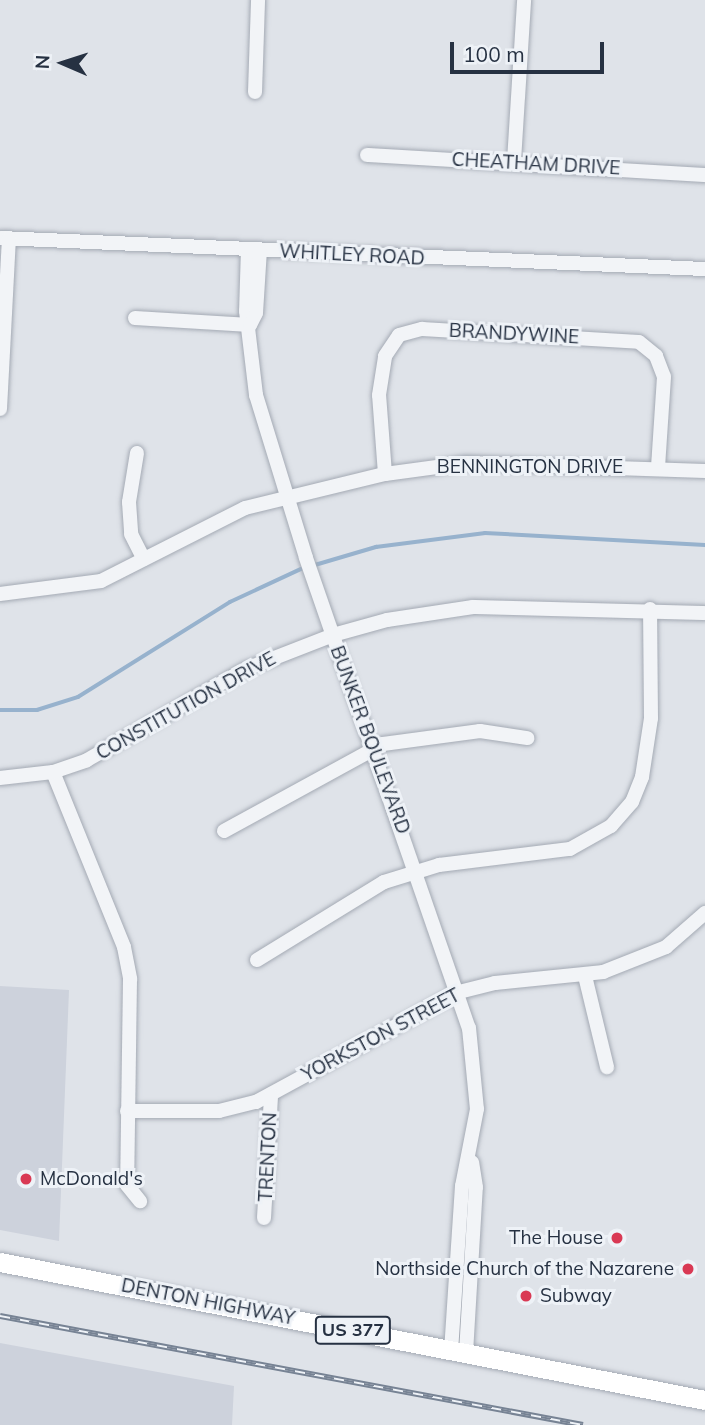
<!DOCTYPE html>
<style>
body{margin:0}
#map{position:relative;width:705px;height:1425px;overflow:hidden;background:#dfe3e9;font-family:Mulish,sans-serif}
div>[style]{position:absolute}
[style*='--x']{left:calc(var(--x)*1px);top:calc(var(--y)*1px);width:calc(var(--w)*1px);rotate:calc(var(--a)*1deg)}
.built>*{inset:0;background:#cdd2dc}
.stream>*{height:3.5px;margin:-1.75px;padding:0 1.75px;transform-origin:1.75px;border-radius:1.75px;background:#97b2cd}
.roads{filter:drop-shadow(0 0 2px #a4aab4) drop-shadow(0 0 2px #a4aab4)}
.minor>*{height:14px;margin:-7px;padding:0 7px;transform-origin:7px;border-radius:7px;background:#f2f4f7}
.major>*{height:19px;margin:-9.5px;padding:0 9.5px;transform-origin:9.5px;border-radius:9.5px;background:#fff}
.rail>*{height:6px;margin-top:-3px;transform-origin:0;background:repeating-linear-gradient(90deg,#eef2f7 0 10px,#778394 0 20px);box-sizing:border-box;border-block:2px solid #778394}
.dots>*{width:19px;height:19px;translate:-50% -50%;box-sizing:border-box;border:4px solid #eef2f7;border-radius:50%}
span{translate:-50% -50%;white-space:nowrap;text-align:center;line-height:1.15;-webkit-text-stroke:6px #eef2f7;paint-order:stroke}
.shield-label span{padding:2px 5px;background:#eef2f7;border:2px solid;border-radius:5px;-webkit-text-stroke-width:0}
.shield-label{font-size:18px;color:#263142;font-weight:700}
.street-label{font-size:19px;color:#263142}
.poi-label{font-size:19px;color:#263142}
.left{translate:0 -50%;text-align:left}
.right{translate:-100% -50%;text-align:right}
.north{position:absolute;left:28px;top:28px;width:70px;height:70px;-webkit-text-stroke:5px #eef2f7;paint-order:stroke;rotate:273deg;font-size:19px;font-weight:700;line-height:28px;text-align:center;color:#263142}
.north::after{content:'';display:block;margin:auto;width:24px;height:32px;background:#263142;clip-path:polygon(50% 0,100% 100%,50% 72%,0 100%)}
.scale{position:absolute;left:450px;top:42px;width:154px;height:32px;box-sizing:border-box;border:4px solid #263142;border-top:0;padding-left:9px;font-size:21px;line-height:24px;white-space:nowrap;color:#263142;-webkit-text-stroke:5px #eef2f7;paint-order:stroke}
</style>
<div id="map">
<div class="built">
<i style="clip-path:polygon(0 986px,69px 990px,59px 1241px,0 1230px)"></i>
<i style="clip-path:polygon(0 1343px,234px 1386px,232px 1425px,0 1425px)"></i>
</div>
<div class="stream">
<i style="--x:315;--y:565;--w:64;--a:-16.4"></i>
<i style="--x:376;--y:547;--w:110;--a:-7.3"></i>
<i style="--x:485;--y:533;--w:220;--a:3.1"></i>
<i style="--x:0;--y:710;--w:37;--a:0"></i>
<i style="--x:37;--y:710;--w:43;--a:-17.6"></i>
<i style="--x:78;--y:697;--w:179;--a:-32"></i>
<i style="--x:230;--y:602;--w:78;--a:-24.9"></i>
</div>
<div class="roads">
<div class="minor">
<i style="--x:255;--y:92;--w:92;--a:-88.1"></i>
<i style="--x:367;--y:155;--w:339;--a:3.4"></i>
<i style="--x:514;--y:161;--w:161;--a:-86.4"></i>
<i style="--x:0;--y:238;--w:706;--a:2.52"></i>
<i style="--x:248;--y:249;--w:62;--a:91.8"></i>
<i style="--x:246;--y:311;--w:85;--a:83.2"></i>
<i style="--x:256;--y:395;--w:170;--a:72.9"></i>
<i style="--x:306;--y:558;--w:497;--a:70.9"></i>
<i style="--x:469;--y:1028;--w:81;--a:84.4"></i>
<i style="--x:477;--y:1109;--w:78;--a:101"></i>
<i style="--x:462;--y:1186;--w:164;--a:93.8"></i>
<i style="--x:135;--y:318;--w:115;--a:3.5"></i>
<i style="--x:250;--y:325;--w:13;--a:-63"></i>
<i style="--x:256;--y:313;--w:63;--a:-86.4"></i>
<i style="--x:0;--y:409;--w:171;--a:-87"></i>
<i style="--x:137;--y:453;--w:50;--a:99.3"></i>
<i style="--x:129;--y:502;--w:32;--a:86"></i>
<i style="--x:131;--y:534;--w:28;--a:63"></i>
<i style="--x:385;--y:474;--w:79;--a:-94.3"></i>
<i style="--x:379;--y:395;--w:39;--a:-81"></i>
<i style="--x:385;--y:356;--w:25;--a:-56"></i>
<i style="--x:399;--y:335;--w:24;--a:-15"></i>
<i style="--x:422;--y:329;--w:217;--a:3.4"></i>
<i style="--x:639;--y:342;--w:22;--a:39"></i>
<i style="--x:656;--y:356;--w:22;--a:69"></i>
<i style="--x:664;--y:377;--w:91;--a:93.8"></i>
<i style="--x:0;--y:594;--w:102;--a:-7.3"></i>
<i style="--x:101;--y:581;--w:161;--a:-26.9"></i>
<i style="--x:245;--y:508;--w:144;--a:-13.7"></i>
<i style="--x:385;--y:474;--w:82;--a:-7.7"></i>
<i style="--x:466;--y:463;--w:239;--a:1.9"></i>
<i style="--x:53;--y:772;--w:189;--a:67.9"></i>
<i style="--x:124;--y:947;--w:33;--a:79"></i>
<i style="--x:130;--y:979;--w:206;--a:90.8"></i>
<i style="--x:127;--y:1185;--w:21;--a:51"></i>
<i style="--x:0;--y:778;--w:53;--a:-6.5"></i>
<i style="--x:53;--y:772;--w:36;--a:-19"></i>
<i style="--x:87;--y:760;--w:183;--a:-29.8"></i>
<i style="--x:246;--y:669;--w:93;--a:-21.3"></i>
<i style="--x:333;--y:635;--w:56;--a:-15.5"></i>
<i style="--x:387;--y:620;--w:87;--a:-8.6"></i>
<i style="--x:473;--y:607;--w:232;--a:1.5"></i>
<i style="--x:224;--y:831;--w:181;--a:-28.7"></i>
<i style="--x:383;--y:744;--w:98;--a:-7.6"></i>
<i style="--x:480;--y:731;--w:48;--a:8.5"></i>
<i style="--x:257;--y:960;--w:149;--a:-31.6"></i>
<i style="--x:384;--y:882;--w:58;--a:-17.2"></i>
<i style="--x:439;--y:865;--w:132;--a:-7"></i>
<i style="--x:570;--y:849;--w:47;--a:-29.3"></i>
<i style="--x:611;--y:826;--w:32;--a:-49"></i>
<i style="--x:632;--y:802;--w:27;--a:-68"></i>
<i style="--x:642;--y:777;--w:60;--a:-81.3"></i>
<i style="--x:651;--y:718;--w:109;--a:-90.5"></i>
<i style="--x:585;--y:976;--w:94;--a:76.4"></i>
<i style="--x:127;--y:1111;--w:92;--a:0"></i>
<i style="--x:219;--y:1111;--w:38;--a:-14"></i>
<i style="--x:256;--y:1102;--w:231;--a:-28.5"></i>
<i style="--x:459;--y:992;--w:37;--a:-14"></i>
<i style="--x:495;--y:983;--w:109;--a:-5.8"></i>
<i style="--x:603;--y:972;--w:68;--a:-21.6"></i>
<i style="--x:666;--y:947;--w:52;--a:-41.1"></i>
<i style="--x:264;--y:1218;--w:123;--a:-86.7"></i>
<i style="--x:466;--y:1353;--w:166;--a:-86.6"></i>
<i style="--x:476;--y:1187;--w:25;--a:-99"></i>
</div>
<div class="major">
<i style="--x:0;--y:1262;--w:718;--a:11.08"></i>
</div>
</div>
<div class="rail">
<i style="--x:0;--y:1316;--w:593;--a:10.59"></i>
</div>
<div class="dots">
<i style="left:26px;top:1179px;background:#d93954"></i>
<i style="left:617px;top:1238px;background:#d93954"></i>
<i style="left:688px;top:1269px;background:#d93954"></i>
<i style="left:526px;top:1296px;background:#d93954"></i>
</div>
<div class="shield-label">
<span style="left:353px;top:1330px">US 377</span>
</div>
<div class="street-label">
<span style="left:536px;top:164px;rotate:3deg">CHEATHAM DRIVE</span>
<span style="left:352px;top:255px;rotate:3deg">WHITLEY ROAD</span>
<span style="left:514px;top:334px;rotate:3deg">BRANDYWINE</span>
<span style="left:530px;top:467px">BENNINGTON DRIVE</span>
<span style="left:186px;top:706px;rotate:-29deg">CONSTITUTION DRIVE</span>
<span style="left:370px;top:740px;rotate:70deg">BUNKER BOULEVARD</span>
<span style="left:381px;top:1035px;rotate:-28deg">YORKSTON STREET</span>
<span style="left:268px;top:1157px;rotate:-87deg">TRENTON</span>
<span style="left:208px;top:1302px;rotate:11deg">DENTON HIGHWAY</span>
</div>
<div class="poi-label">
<span class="left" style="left:40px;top:1179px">McDonald's</span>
<span class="right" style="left:603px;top:1238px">The House</span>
<span class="right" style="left:674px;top:1269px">Northside Church of the Nazarene</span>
<span class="left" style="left:540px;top:1296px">Subway</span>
</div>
<div class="north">N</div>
<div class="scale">100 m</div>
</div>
